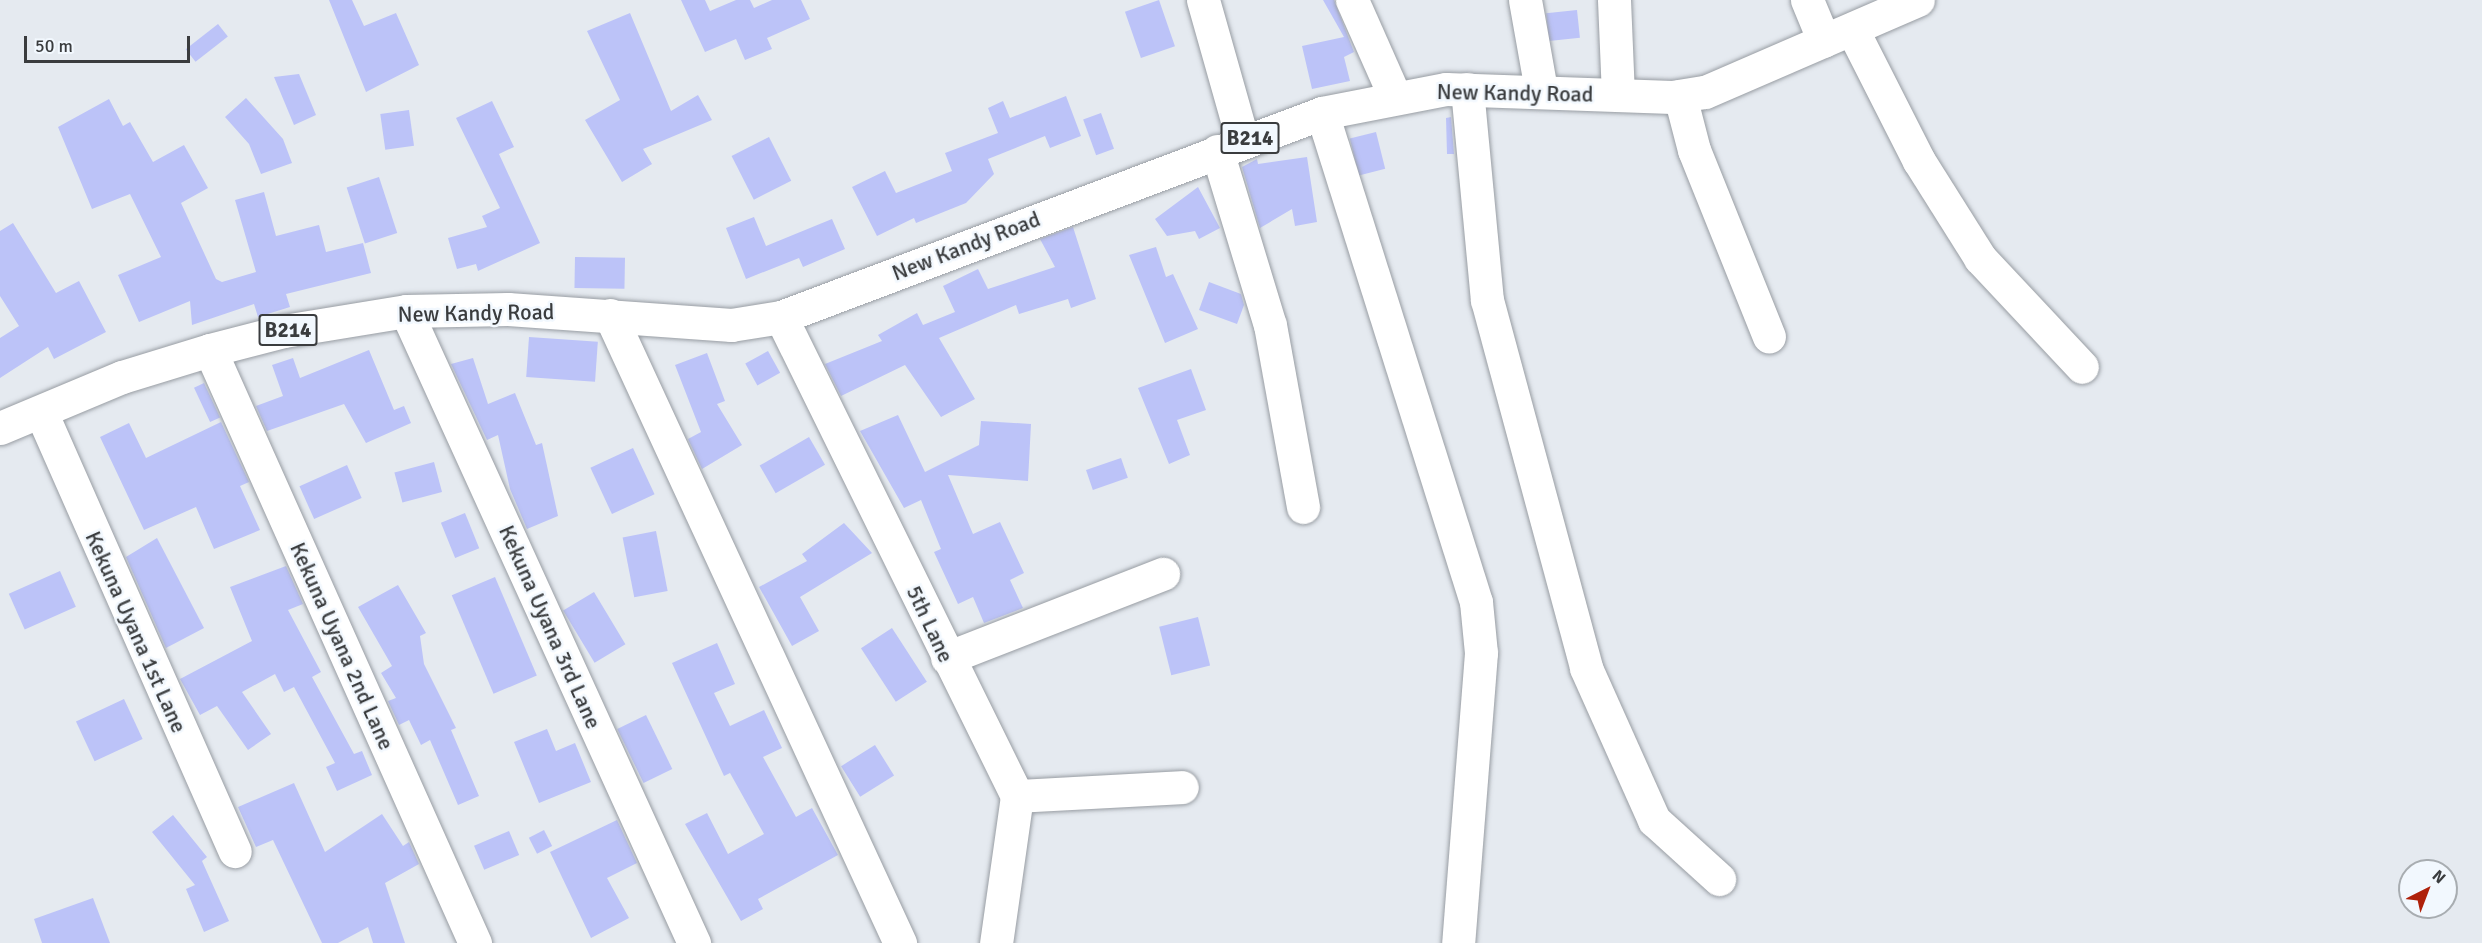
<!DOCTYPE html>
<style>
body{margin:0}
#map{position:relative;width:2482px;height:943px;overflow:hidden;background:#e5eaf0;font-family:Signika,sans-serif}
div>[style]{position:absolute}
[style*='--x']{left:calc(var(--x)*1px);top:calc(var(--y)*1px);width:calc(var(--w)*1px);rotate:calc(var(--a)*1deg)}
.building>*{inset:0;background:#bcc3f8;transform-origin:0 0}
.roads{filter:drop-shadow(0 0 2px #989da3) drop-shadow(0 0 2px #989da3)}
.minor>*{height:33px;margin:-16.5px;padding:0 16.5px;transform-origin:16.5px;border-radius:16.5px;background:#fff}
.major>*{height:33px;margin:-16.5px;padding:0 16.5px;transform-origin:16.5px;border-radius:16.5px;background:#fff}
span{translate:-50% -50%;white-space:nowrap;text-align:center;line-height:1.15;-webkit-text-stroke:5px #f2f8fe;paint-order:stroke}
.shield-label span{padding:2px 4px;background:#f2f8fe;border:2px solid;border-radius:4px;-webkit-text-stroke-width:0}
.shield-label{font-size:21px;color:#3a3c3e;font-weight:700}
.street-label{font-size:22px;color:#3a3c3e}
.north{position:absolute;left:2398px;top:859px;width:60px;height:60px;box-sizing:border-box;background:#f2f8fe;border:2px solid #a8adb1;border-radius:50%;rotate:42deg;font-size:16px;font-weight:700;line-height:24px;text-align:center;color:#3a3c3e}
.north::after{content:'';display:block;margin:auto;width:21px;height:27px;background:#af210a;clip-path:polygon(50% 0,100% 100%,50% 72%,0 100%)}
.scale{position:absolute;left:24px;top:36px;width:166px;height:27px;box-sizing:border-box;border:3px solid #3a3c3e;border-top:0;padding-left:8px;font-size:18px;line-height:21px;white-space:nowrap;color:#3a3c3e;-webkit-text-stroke:4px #f2f8fe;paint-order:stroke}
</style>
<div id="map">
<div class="building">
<i style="clip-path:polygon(329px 0,352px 0,364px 26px,396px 13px,419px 65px,366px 92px)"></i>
<i style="clip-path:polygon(681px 0,705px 0,710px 11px,736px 0,750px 0,754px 8px,772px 0,801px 0,810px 19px,767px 38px,772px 49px,745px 60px,736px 39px,705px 52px)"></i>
<i style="left:1159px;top:0;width:49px;height:36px;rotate:71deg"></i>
<i style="clip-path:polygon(1323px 0,1334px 0,1354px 52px,1344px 57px,1350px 81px,1312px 89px,1302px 46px,1344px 37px)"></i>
<i style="left:1577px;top:10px;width:28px;height:31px;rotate:84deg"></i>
<i style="clip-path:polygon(630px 13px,671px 111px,698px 95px,712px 120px,643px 149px,652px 164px,622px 182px,585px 120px,620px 100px,587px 31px)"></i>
<i style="left:218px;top:24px;width:16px;height:41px;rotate:52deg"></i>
<i style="clip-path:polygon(299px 74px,316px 115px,294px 125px,274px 77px)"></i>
<i style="clip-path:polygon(1066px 96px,1081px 136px,1050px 148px,1045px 136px,988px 159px,994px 174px,966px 203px,916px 223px,914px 218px,877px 236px,852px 187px,885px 171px,896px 193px,952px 171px,945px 153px,998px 133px,988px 108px,1003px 101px,1010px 118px)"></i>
<i style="clip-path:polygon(246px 98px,283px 139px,292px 163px,261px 174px,249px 144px,225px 117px)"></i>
<i style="clip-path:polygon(109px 99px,123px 126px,130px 122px,153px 162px,184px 145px,208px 188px,181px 203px,216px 279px,222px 282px,256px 272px,235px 200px,264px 192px,276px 236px,319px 225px,326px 252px,363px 243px,371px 273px,286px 294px,290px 307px,258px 317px,254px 304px,192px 325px,190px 301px,139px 322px,118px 275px,161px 257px,130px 194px,92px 209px,58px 127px)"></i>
<i style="clip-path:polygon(492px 101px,514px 147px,499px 154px,540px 243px,478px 271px,476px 264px,457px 269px,448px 238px,487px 227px,482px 216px,500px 208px,456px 118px)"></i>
<i style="left:409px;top:110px;width:36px;height:29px;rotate:82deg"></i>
<i style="left:1101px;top:113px;width:38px;height:19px;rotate:70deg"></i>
<i style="clip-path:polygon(1451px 117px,1454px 154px,1447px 154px,1446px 118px)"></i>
<i style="left:1376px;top:132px;width:38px;height:27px;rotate:76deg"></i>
<i style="left:769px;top:137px;width:49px;height:42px;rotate:63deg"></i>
<i style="clip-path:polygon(1307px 157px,1317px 222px,1295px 226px,1292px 209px,1260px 228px,1242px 167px,1257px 159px,1258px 164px)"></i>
<i style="left:379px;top:177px;width:59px;height:34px;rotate:72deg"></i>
<i style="clip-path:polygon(1198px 187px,1220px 228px,1199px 239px,1195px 231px,1167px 236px,1155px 219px)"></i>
<i style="clip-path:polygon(754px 217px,766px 246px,832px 219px,845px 249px,803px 267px,799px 258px,746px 279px,726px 228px)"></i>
<i style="clip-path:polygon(13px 223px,56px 293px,79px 281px,106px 332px,54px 359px,48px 347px,0 378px,0 338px,19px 326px,0 296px,0 231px)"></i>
<i style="clip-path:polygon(1073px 227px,1096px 299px,1071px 308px,1068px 299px,1019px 314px,1016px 305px,939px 338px,975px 399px,941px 417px,905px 365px,841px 396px,825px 364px,882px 341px,878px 335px,917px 313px,923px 325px,955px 312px,943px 286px,978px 269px,988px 289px,1055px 267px,1040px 239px)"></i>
<i style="clip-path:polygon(1156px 247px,1166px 277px,1173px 274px,1198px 329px,1165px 343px,1129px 255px)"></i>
<i style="left:575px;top:257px;width:50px;height:31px;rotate:1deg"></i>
<i style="clip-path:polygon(1209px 282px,1241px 294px,1244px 305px,1237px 324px,1199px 310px)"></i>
<i style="left:529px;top:337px;width:69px;height:40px;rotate:4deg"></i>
<i style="clip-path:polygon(369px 350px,394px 410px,404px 406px,411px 423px,366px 443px,344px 404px,267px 431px,256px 406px,283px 396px,272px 365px,293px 358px,300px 378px)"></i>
<i style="left:768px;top:351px;width:25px;height:26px;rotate:61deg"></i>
<i style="clip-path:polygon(707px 353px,725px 401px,717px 404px,742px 445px,702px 469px,688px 439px,701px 432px,675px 365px)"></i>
<i style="clip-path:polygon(473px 358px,488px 404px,515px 393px,536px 445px,542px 443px,558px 516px,527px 529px,510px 489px,498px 435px,487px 440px,451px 364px)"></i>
<i style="clip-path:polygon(1191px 369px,1206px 410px,1177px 420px,1190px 455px,1169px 464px,1138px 388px)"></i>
<i style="left:204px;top:383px;width:38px;height:11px;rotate:65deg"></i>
<i style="clip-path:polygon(898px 415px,925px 472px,979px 445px,981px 421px,1031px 424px,1028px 481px,948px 475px,973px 534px,1000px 522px,1024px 573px,1010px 580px,1023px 608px,984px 623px,973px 597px,958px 604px,934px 552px,941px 549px,921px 500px,904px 508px,860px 431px)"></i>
<i style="clip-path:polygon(221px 422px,249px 482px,240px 486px,260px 530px,214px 549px,196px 507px,144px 530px,100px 437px,129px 423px,146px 458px)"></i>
<i style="left:809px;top:437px;width:32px;height:57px;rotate:60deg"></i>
<i style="left:633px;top:448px;width:51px;height:47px;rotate:65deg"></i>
<i style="left:1121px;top:458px;width:21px;height:37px;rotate:71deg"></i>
<i style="left:434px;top:462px;width:31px;height:41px;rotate:75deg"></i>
<i style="left:347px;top:465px;width:36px;height:52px;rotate:66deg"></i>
<i style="left:465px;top:513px;width:38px;height:26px;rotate:68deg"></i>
<i style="clip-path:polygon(844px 523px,872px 553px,800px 597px,819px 631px,792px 646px,759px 587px,807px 561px,802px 554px)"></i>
<i style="left:656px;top:531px;width:61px;height:34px;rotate:79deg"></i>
<i style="clip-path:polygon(157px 538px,204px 628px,166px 648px,126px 557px)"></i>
<i style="clip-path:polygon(286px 566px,303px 604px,288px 610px,321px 672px,312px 677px,354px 754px,362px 751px,372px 775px,337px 791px,326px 767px,335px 763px,294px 687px,284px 692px,275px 674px,242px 692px,271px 734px,248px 750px,217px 706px,200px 715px,180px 679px,252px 641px,230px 587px)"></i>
<i style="left:60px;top:571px;width:39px;height:56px;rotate:66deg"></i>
<i style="left:495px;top:577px;width:107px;height:47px;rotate:67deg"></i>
<i style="clip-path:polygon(398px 585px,426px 633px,420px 636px,424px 664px,456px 728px,451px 730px,479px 796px,458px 805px,430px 740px,421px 745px,409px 720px,399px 725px,388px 701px,396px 698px,381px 673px,392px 666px,358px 607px)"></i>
<i style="left:594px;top:592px;width:61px;height:36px;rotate:59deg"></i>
<i style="left:1198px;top:617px;width:50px;height:40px;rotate:76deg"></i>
<i style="left:892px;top:628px;width:64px;height:37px;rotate:57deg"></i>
<i style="clip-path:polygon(717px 643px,735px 684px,714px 693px,730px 726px,764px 710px,782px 748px,763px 757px,796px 817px,812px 808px,838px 855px,758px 899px,763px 909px,741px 921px,685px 824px,707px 813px,728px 854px,764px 834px,730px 773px,724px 776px,672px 663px)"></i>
<i style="left:124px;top:699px;width:44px;height:53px;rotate:65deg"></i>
<i style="left:646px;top:715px;width:60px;height:32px;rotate:64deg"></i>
<i style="clip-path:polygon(547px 729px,556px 751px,575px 743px,591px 782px,539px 803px,514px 742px)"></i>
<i style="left:875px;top:745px;width:36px;height:40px;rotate:58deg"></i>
<i style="clip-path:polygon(294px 783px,325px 852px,382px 814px,403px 846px,409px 842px,419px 864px,385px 883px,405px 943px,373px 943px,368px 927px,338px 943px,322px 943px,273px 840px,256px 847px,238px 807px)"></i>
<i style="clip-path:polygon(173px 815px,207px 857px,202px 861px,229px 921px,204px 932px,186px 889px,195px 885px,152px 832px)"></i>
<i style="clip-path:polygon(617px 820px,637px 863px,607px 878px,629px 918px,591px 938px,550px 852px)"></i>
<i style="left:544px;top:830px;width:18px;height:17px;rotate:63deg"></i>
<i style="left:509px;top:831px;width:26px;height:38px;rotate:67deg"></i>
<i style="clip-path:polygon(93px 898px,110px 943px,42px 943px,34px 919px)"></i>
</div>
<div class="roads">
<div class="minor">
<i style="--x:1203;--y:0;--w:147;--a:74.2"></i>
<i style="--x:1352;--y:0;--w:104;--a:66.1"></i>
<i style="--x:1525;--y:0;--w:91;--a:79.9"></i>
<i style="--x:1614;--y:0;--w:95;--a:87.6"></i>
<i style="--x:1807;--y:0;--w:44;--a:67.5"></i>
<i style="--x:1852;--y:29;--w:148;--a:63.1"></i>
<i style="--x:1919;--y:161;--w:115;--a:57.8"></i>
<i style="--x:1980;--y:258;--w:149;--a:46.9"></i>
<i style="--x:1467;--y:89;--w:212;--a:84.6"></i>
<i style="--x:1487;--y:300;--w:381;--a:74.9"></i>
<i style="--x:1586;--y:668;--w:167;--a:65.9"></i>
<i style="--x:1654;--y:820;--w:88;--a:42.2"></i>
<i style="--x:1680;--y:96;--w:56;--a:75.5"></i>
<i style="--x:1694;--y:150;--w:201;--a:68.1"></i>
<i style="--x:1322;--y:113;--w:513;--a:72.52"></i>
<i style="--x:1476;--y:602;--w:51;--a:84.4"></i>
<i style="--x:1481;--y:653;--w:291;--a:94.5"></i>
<i style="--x:1217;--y:151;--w:182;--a:73.1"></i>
<i style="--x:1270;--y:325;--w:185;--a:79.7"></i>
<i style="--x:406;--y:311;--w:695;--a:65.5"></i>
<i style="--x:610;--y:315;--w:692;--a:65.21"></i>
<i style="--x:781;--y:317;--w:534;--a:63.77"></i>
<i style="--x:1017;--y:796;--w:148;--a:98.1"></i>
<i style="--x:210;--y:350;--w:650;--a:65.92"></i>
<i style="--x:41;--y:412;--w:480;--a:66.2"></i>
<i style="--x:947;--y:658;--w:232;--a:-21.3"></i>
<i style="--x:1017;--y:796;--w:165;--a:-3.1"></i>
</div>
<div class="major">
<i style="--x:0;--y:428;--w:132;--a:-22.7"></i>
<i style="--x:122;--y:377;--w:92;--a:-17.1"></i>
<i style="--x:210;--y:350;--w:76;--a:-14.4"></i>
<i style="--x:284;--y:331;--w:124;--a:-9.3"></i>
<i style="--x:406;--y:311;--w:102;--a:-1.1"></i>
<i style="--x:508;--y:309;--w:224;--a:4.1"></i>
<i style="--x:731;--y:325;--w:51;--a:-9.1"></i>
<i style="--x:781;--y:317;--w:578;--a:-20.66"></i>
<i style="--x:1322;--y:113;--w:126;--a:-11"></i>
<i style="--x:1446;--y:89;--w:226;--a:2"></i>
<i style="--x:1672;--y:97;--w:33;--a:-9"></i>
<i style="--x:1705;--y:92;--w:232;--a:-23.4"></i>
</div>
</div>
<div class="shield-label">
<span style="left:1250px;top:138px">B214</span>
<span style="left:288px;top:330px">B214</span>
</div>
<div class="street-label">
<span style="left:1515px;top:93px;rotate:1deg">New Kandy Road</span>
<span style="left:966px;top:246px;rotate:-21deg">New Kandy Road</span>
<span style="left:476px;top:313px;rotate:-1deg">New Kandy Road</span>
<span style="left:930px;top:624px;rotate:65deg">5th Lane</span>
<span style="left:550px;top:627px;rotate:66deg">Kekuna Uyana 3rd Lane</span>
<span style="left:136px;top:632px;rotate:66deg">Kekuna Uyana 1st Lane</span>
<span style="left:342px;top:646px;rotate:66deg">Kekuna Uyana 2nd Lane</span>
</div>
<div class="north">N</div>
<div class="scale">50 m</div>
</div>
